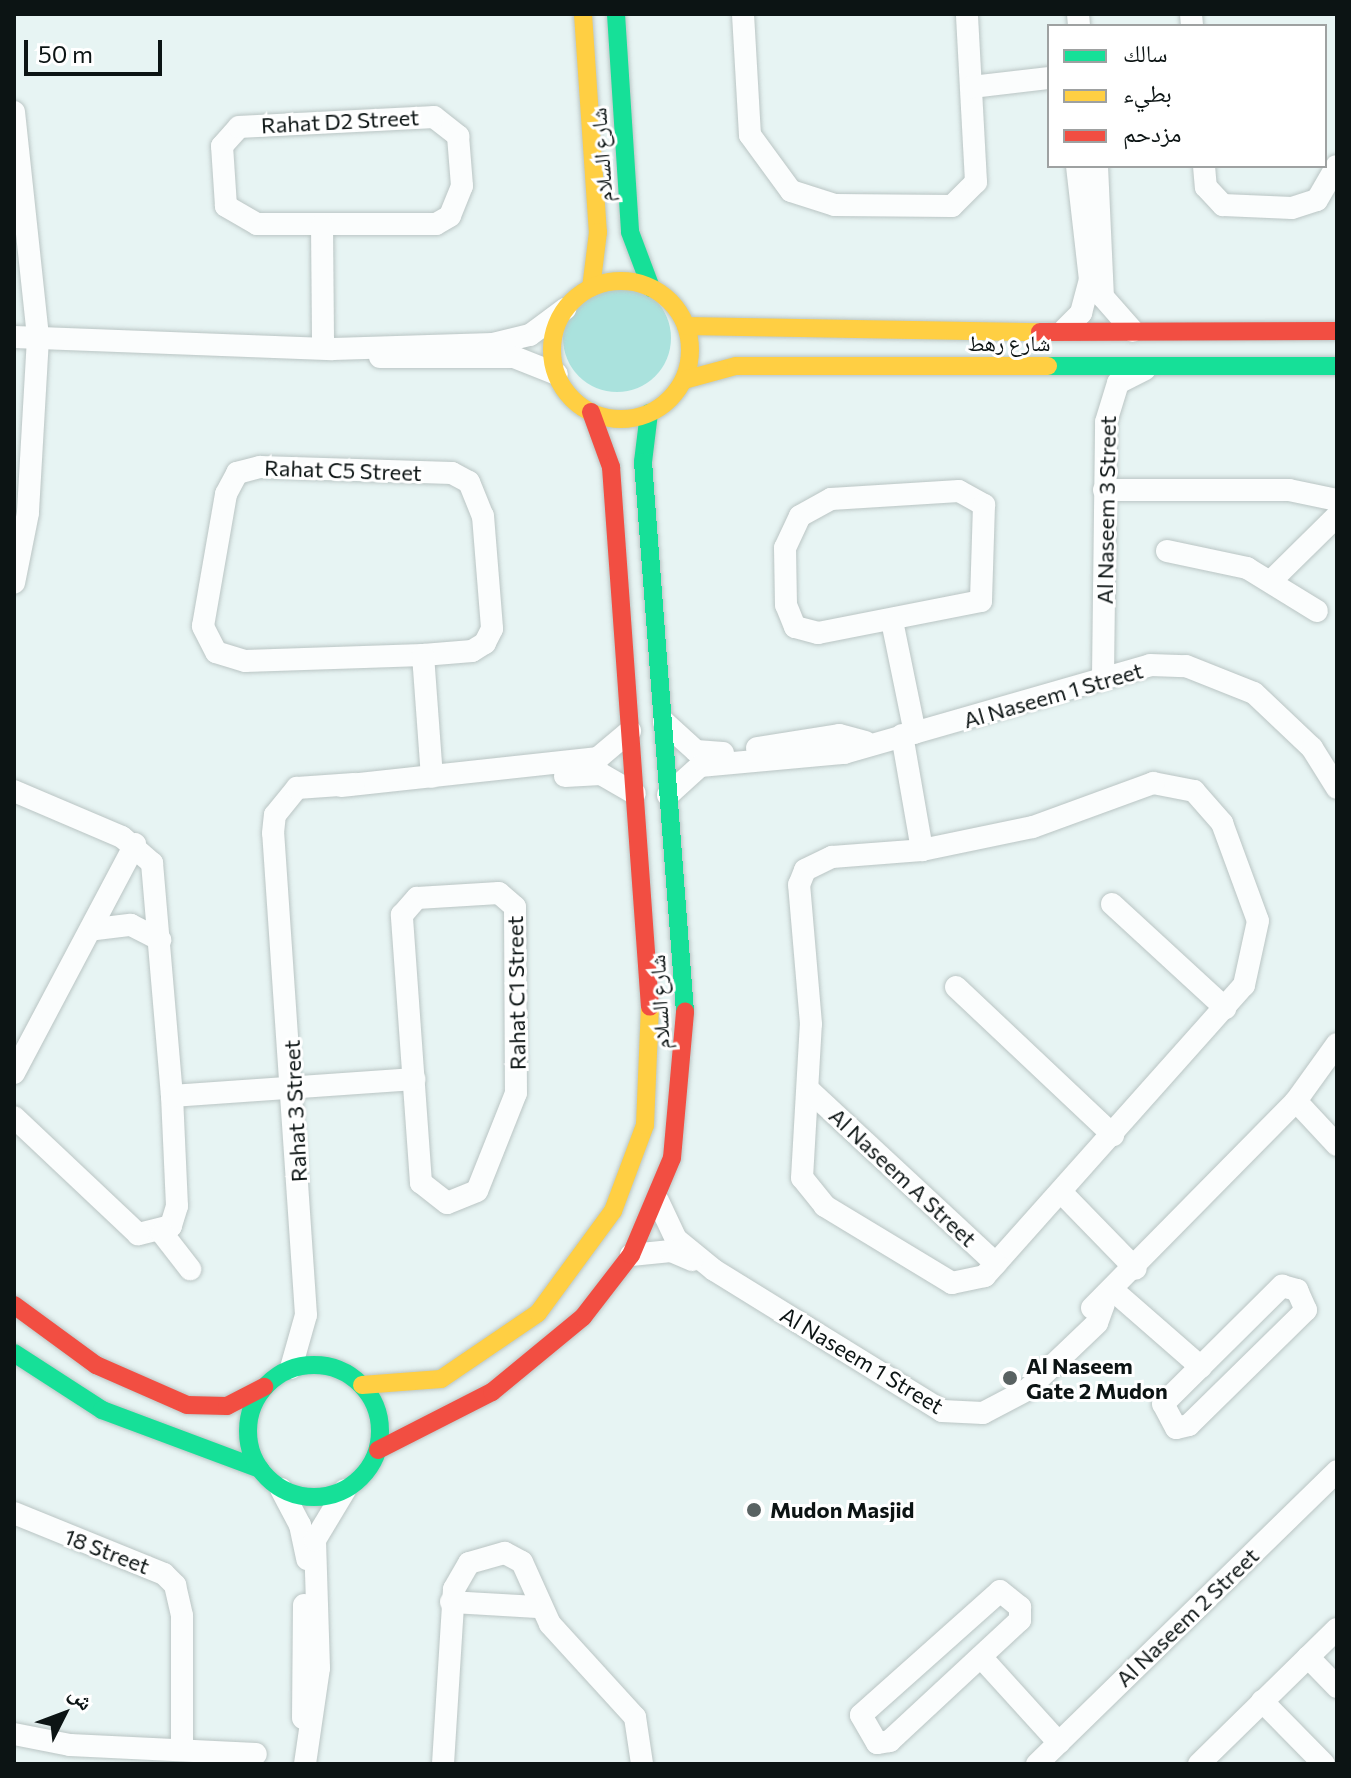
<!DOCTYPE html>
<meta charset="utf-8">
<style>
body{margin:0}
#map{position:relative;width:1351px;height:1778px;overflow:hidden;background:#e7f4f3;font-family:Commissioner,"Noto Naskh Arabic",sans-serif}
div>[style]{position:absolute}
[style*='--x']{left:calc(var(--x)*1px);top:calc(var(--y)*1px);width:calc(var(--w)*1px);rotate:calc(var(--a)*1deg)}
.green>*{inset:0;background:#aae2dd}
.round{border-radius:50%}
.roads{filter:drop-shadow(0 0 2px #bac5c4) drop-shadow(0 0 2px #bac5c4)}
.street>*{height:22px;margin:-11px;padding:0 11px;transform-origin:11px;border-radius:11px;background:#fbfdfd}
.fast>*{height:18px;margin:-9px;padding:0 9px;transform-origin:9px;border-radius:9px;background:#16e098}
.fast>.ring{margin:-9px;padding:0;box-sizing:content-box;background:none;border:18px solid #16e098;border-radius:50%}
.slow>*{height:18px;margin:-9px;padding:0 9px;transform-origin:9px;border-radius:9px;background:#ffcf43}
.slow>.ring{margin:-9px;padding:0;box-sizing:content-box;background:none;border:18px solid #ffcf43;border-radius:50%}
.jam>*{height:18px;margin:-9px;padding:0 9px;transform-origin:9px;border-radius:9px;background:#f24e42}
.dots>*{width:22px;height:22px;translate:-50% -50%;box-sizing:border-box;border:4px solid #fff;border-radius:50%}
span{translate:-50% -50%;white-space:nowrap;text-align:center;line-height:1.15;-webkit-text-stroke:6px #fff;paint-order:stroke}
.street-label{font-size:22px;color:#0c1414}
.poi-label{font-size:22px;color:#0c1414;font-weight:700}
.left{translate:0 -50%;text-align:left}
.frame{position:absolute;inset:0;border:16px solid #0c1414;pointer-events:none}
.legend{position:absolute;left:1047px;top:24px;width:280px;height:144px;box-sizing:border-box;background:#fff;border:2px solid #9ea1a1;margin:0;padding:10px 14px;list-style:none;font-size:24px;color:#0c1414}
.legend li{display:flex;align-items:center;gap:16px;height:40px}
.legend b{width:40px;border:2px solid #9ea1a1}
.north{position:absolute;left:24px;top:1674px;width:80px;height:80px;-webkit-text-stroke:6px #fff;paint-order:stroke;rotate:48deg;font-size:22px;font-weight:700;line-height:32px;text-align:center;color:#0c1414}
.north::after{content:'';display:block;margin:auto;width:28px;height:36px;background:#0c1414;clip-path:polygon(50% 0,100% 100%,50% 72%,0 100%)}
.scale{position:absolute;left:24px;top:40px;width:138px;height:36px;box-sizing:border-box;border:4px solid #0c1414;border-top:0;padding-left:10px;font-size:24px;line-height:28px;white-space:nowrap;color:#0c1414;-webkit-text-stroke:6px #fff;paint-order:stroke}
</style>
<div id="map">
<div class="green">
<i class="round" style="left:563px;top:284px;width:108px;height:108px"></i>
</div>
<div class="roads">
<div class="street">
<i style="--x:743;--y:14;--w:121;--a:86.7"></i>
<i style="--x:750;--y:135;--w:69;--a:53.8"></i>
<i style="--x:791;--y:191;--w:46;--a:17.7"></i>
<i style="--x:835;--y:205;--w:117;--a:0.5"></i>
<i style="--x:952;--y:206;--w:34;--a:-45"></i>
<i style="--x:976;--y:182;--w:168;--a:-93.1"></i>
<i style="--x:1078;--y:14;--w:12;--a:85"></i>
<i style="--x:1191;--y:14;--w:12;--a:85"></i>
<i style="--x:972;--y:87;--w:78;--a:-6.7"></i>
<i style="--x:14;--y:112;--w:227;--a:83.9"></i>
<i style="--x:38;--y:338;--w:175;--a:93.3"></i>
<i style="--x:28;--y:513;--w:71;--a:101.3"></i>
<i style="--x:434;--y:117;--w:31;--a:38"></i>
<i style="--x:458;--y:136;--w:50;--a:85.4"></i>
<i style="--x:462;--y:186;--w:32;--a:112"></i>
<i style="--x:450;--y:216;--w:16;--a:150"></i>
<i style="--x:436;--y:224;--w:179;--a:180"></i>
<i style="--x:257;--y:224;--w:36;--a:-150"></i>
<i style="--x:226;--y:206;--w:60;--a:-93.8"></i>
<i style="--x:222;--y:146;--w:25;--a:-48"></i>
<i style="--x:239;--y:127;--w:195;--a:-2.9"></i>
<i style="--x:1097;--y:166;--w:131;--a:87.4"></i>
<i style="--x:1103;--y:297;--w:45;--a:48.6"></i>
<i style="--x:1204;--y:166;--w:21;--a:85"></i>
<i style="--x:1206;--y:187;--w:25;--a:47"></i>
<i style="--x:1223;--y:205;--w:69;--a:2.5"></i>
<i style="--x:1292;--y:208;--w:26;--a:-18"></i>
<i style="--x:1317;--y:200;--w:39;--a:-60"></i>
<i style="--x:322;--y:225;--w:123;--a:89.5"></i>
<i style="--x:1065;--y:329;--w:23;--a:-45"></i>
<i style="--x:1081;--y:313;--w:34;--a:-75"></i>
<i style="--x:1090;--y:280;--w:115;--a:-96.5"></i>
<i style="--x:14;--y:337;--w:319;--a:2.2"></i>
<i style="--x:333;--y:349;--w:160;--a:-1.8"></i>
<i style="--x:493;--y:344;--w:38;--a:-14"></i>
<i style="--x:530;--y:335;--w:44;--a:-36.6"></i>
<i style="--x:380;--y:357;--w:134;--a:0"></i>
<i style="--x:514;--y:357;--w:46;--a:21.6"></i>
<i style="--x:260;--y:467;--w:192;--a:1.8"></i>
<i style="--x:452;--y:473;--w:19;--a:28"></i>
<i style="--x:469;--y:482;--w:37;--a:68"></i>
<i style="--x:483;--y:516;--w:113;--a:85.4"></i>
<i style="--x:492;--y:629;--w:16;--a:117"></i>
<i style="--x:485;--y:643;--w:15;--a:148"></i>
<i style="--x:472;--y:651;--w:49;--a:175.3"></i>
<i style="--x:423;--y:655;--w:178;--a:178.1"></i>
<i style="--x:245;--y:661;--w:30;--a:-163"></i>
<i style="--x:216;--y:652;--w:29;--a:-117"></i>
<i style="--x:203;--y:626;--w:134;--a:-80.1"></i>
<i style="--x:226;--y:494;--w:24;--a:-62"></i>
<i style="--x:237;--y:473;--w:24;--a:-15"></i>
<i style="--x:1104;--y:490;--w:185;--a:0"></i>
<i style="--x:1289;--y:490;--w:49;--a:11.8"></i>
<i style="--x:959;--y:491;--w:29;--a:29"></i>
<i style="--x:984;--y:505;--w:96;--a:91.8"></i>
<i style="--x:981;--y:601;--w:166;--a:168.9"></i>
<i style="--x:818;--y:633;--w:24;--a:-165"></i>
<i style="--x:795;--y:627;--w:24;--a:-112"></i>
<i style="--x:786;--y:605;--w:57;--a:-91"></i>
<i style="--x:785;--y:548;--w:35;--a:-65"></i>
<i style="--x:800;--y:516;--w:35;--a:-29"></i>
<i style="--x:831;--y:499;--w:128;--a:-3.6"></i>
<i style="--x:1167;--y:551;--w:82;--a:12"></i>
<i style="--x:1247;--y:568;--w:82;--a:31.6"></i>
<i style="--x:1272;--y:580;--w:91;--a:-44.6"></i>
<i style="--x:892;--y:621;--w:114;--a:78.4"></i>
<i style="--x:423;--y:655;--w:122;--a:85.8"></i>
<i style="--x:1103;--y:676;--w:254;--a:-89.3"></i>
<i style="--x:1106;--y:422;--w:41;--a:-72.9"></i>
<i style="--x:1118;--y:383;--w:30;--a:-27"></i>
<i style="--x:664;--y:722;--w:43;--a:42.2"></i>
<i style="--x:696;--y:751;--w:27;--a:4"></i>
<i style="--x:902;--y:735;--w:117;--a:80.1"></i>
<i style="--x:757;--y:748;--w:83;--a:-9"></i>
<i style="--x:839;--y:735;--w:27;--a:15"></i>
<i style="--x:565;--y:776;--w:36;--a:-3"></i>
<i style="--x:601;--y:774;--w:39;--a:30"></i>
<i style="--x:1153;--y:783;--w:42;--a:11"></i>
<i style="--x:1194;--y:791;--w:43;--a:48.8"></i>
<i style="--x:1222;--y:823;--w:104;--a:69.8"></i>
<i style="--x:1258;--y:921;--w:66;--a:102.3"></i>
<i style="--x:1244;--y:985;--w:390;--a:131.7"></i>
<i style="--x:985;--y:1276;--w:34;--a:168"></i>
<i style="--x:952;--y:1283;--w:149;--a:-148.8"></i>
<i style="--x:825;--y:1206;--w:36;--a:-129"></i>
<i style="--x:802;--y:1178;--w:154;--a:-86.7"></i>
<i style="--x:811;--y:1024;--w:140;--a:-94.9"></i>
<i style="--x:799;--y:885;--w:16;--a:-68"></i>
<i style="--x:805;--y:870;--w:30;--a:-26"></i>
<i style="--x:832;--y:857;--w:90;--a:-4.4"></i>
<i style="--x:922;--y:850;--w:113;--a:-11.7"></i>
<i style="--x:1033;--y:827;--w:128;--a:-20.1"></i>
<i style="--x:341;--y:786;--w:259;--a:-6.2"></i>
<i style="--x:598;--y:758;--w:42;--a:-40.2"></i>
<i style="--x:14;--y:791;--w:117;--a:23.1"></i>
<i style="--x:122;--y:837;--w:40;--a:41"></i>
<i style="--x:152;--y:863;--w:234;--a:85.1"></i>
<i style="--x:172;--y:1096;--w:110;--a:87.4"></i>
<i style="--x:177;--y:1206;--w:21;--a:107"></i>
<i style="--x:171;--y:1226;--w:34;--a:166"></i>
<i style="--x:138;--y:1234;--w:170;--a:-136.7"></i>
<i style="--x:668;--y:795;--w:43;--a:-42.2"></i>
<i style="--x:700;--y:766;--w:145;--a:-5.2"></i>
<i style="--x:844;--y:753;--w:318;--a:-16"></i>
<i style="--x:1150;--y:665;--w:36;--a:2"></i>
<i style="--x:1186;--y:666;--w:73;--a:21.7"></i>
<i style="--x:1254;--y:693;--w:80;--a:43.5"></i>
<i style="--x:1312;--y:748;--w:47;--a:58"></i>
<i style="--x:499;--y:893;--w:21;--a:41"></i>
<i style="--x:515;--y:907;--w:186;--a:89.7"></i>
<i style="--x:516;--y:1093;--w:105;--a:111.7"></i>
<i style="--x:477;--y:1191;--w:32;--a:158"></i>
<i style="--x:447;--y:1203;--w:33;--a:-142"></i>
<i style="--x:421;--y:1183;--w:269;--a:-94.1"></i>
<i style="--x:402;--y:915;--w:23;--a:-49"></i>
<i style="--x:417;--y:898;--w:82;--a:-3.5"></i>
<i style="--x:1112;--y:904;--w:154;--a:42.6"></i>
<i style="--x:96;--y:929;--w:35;--a:-7"></i>
<i style="--x:131;--y:925;--w:33;--a:27"></i>
<i style="--x:956;--y:987;--w:216;--a:43.3"></i>
<i style="--x:14;--y:1073;--w:259;--a:-62.1"></i>
<i style="--x:809;--y:1090;--w:255;--a:42.9"></i>
<i style="--x:172;--y:1096;--w:243;--a:-4"></i>
<i style="--x:1296;--y:1101;--w:60;--a:47"></i>
<i style="--x:1061;--y:1192;--w:107;--a:45.8"></i>
<i style="--x:658;--y:1201;--w:42;--a:64.7"></i>
<i style="--x:676;--y:1239;--w:49;--a:39.2"></i>
<i style="--x:714;--y:1270;--w:268;--a:31.7"></i>
<i style="--x:942;--y:1411;--w:41;--a:2.8"></i>
<i style="--x:983;--y:1413;--w:50;--a:-27.6"></i>
<i style="--x:1027;--y:1390;--w:97;--a:-43.7"></i>
<i style="--x:1097;--y:1323;--w:20;--a:-70"></i>
<i style="--x:162;--y:1233;--w:46;--a:52.1"></i>
<i style="--x:631;--y:1255;--w:40;--a:-5.7"></i>
<i style="--x:671;--y:1251;--w:23;--a:23"></i>
<i style="--x:1282;--y:1286;--w:16;--a:15"></i>
<i style="--x:1297;--y:1290;--w:22;--a:66"></i>
<i style="--x:1306;--y:1310;--w:164;--a:135.5"></i>
<i style="--x:1189;--y:1425;--w:13;--a:167"></i>
<i style="--x:1176;--y:1428;--w:27;--a:-118"></i>
<i style="--x:1163;--y:1404;--w:168;--a:-44.8"></i>
<i style="--x:1115;--y:1292;--w:114;--a:41.1"></i>
<i style="--x:1092;--y:1308;--w:291;--a:-45.4"></i>
<i style="--x:1296;--y:1101;--w:70;--a:-54.3"></i>
<i style="--x:291;--y:1368;--w:55;--a:-74.2"></i>
<i style="--x:306;--y:1315;--w:483;--a:-93.9"></i>
<i style="--x:273;--y:833;--w:18;--a:-84"></i>
<i style="--x:275;--y:815;--w:35;--a:-51"></i>
<i style="--x:297;--y:788;--w:57;--a:-4"></i>
<i style="--x:281;--y:1489;--w:41;--a:62.2"></i>
<i style="--x:300;--y:1525;--w:35;--a:78"></i>
<i style="--x:14;--y:1513;--w:162;--a:22.1"></i>
<i style="--x:164;--y:1574;--w:16;--a:45"></i>
<i style="--x:175;--y:1585;--w:32;--a:77"></i>
<i style="--x:182;--y:1616;--w:134;--a:90"></i>
<i style="--x:1000;--y:1591;--w:26;--a:39"></i>
<i style="--x:1020;--y:1607;--w:13;--a:90"></i>
<i style="--x:1020;--y:1620;--w:178;--a:137.1"></i>
<i style="--x:890;--y:1741;--w:13;--a:171"></i>
<i style="--x:877;--y:1743;--w:32;--a:-120"></i>
<i style="--x:861;--y:1715;--w:186;--a:-41.7"></i>
<i style="--x:451;--y:1602;--w:88;--a:3.3"></i>
<i style="--x:981;--y:1657;--w:116;--a:47.8"></i>
<i style="--x:1308;--y:1657;--w:42;--a:46"></i>
<i style="--x:1262;--y:1701;--w:88;--a:45.5"></i>
<i style="--x:303;--y:1718;--w:113;--a:-89.5"></i>
<i style="--x:14;--y:1734;--w:57;--a:11.1"></i>
<i style="--x:70;--y:1745;--w:186;--a:2.8"></i>
<i style="--x:305;--y:1764;--w:97;--a:-81.7"></i>
<i style="--x:319;--y:1668;--w:128;--a:-91.8"></i>
<i style="--x:315;--y:1540;--w:58;--a:-59"></i>
<i style="--x:443;--y:1764;--w:175;--a:-86.4"></i>
<i style="--x:454;--y:1589;--w:30;--a:-60"></i>
<i style="--x:469;--y:1563;--w:37;--a:-16"></i>
<i style="--x:505;--y:1553;--w:19;--a:28"></i>
<i style="--x:522;--y:1562;--w:68;--a:65.7"></i>
<i style="--x:550;--y:1624;--w:126;--a:47.6"></i>
<i style="--x:635;--y:1717;--w:48;--a:81.5"></i>
<i style="--x:1037;--y:1764;--w:419;--a:-44.3"></i>
<i style="--x:1199;--y:1764;--w:193;--a:-44.4"></i>
</div>
<div class="fast">
<i style="--x:616;--y:14;--w:218;--a:86.3"></i>
<i style="--x:630;--y:232;--w:60;--a:69.4"></i>
<i style="--x:1048;--y:366;--w:289;--a:0"></i>
<i style="--x:649;--y:413;--w:49;--a:97"></i>
<i style="--x:643;--y:462;--w:552;--a:85.63"></i>
<i style="--x:14;--y:1353;--w:105;--a:32.9"></i>
<i style="--x:102;--y:1410;--w:169;--a:20.5"></i>
<i class="ring" style="left:248px;top:1365px;width:114px;height:114px"></i>
</div>
<div class="slow">
<i style="--x:583;--y:14;--w:219;--a:86.1"></i>
<i style="--x:598;--y:232;--w:56;--a:97.1"></i>
<i class="ring" style="left:552px;top:281px;width:120px;height:120px"></i>
<i style="--x:686;--y:326;--w:354;--a:1"></i>
<i style="--x:684;--y:380;--w:54;--a:-15.1"></i>
<i style="--x:736;--y:366;--w:312;--a:0"></i>
<i style="--x:362;--y:1385;--w:79;--a:-4.3"></i>
<i style="--x:441;--y:1379;--w:117;--a:-34.2"></i>
<i style="--x:538;--y:1313;--w:127;--a:-53.7"></i>
<i style="--x:613;--y:1211;--w:92;--a:-69.6"></i>
<i style="--x:645;--y:1125;--w:118;--a:-87.6"></i>
</div>
<div class="jam">
<i style="--x:1040;--y:332;--w:297;--a:-0.2"></i>
<i style="--x:591;--y:412;--w:59;--a:70"></i>
<i style="--x:611;--y:467;--w:541;--a:85.87"></i>
<i style="--x:14;--y:1305;--w:102;--a:36.2"></i>
<i style="--x:96;--y:1365;--w:99;--a:23.7"></i>
<i style="--x:187;--y:1405;--w:40;--a:1.4"></i>
<i style="--x:227;--y:1406;--w:42;--a:-27.2"></i>
<i style="--x:378;--y:1450;--w:128;--a:-27"></i>
<i style="--x:492;--y:1392;--w:118;--a:-39.5"></i>
<i style="--x:583;--y:1317;--w:78;--a:-52.3"></i>
<i style="--x:631;--y:1255;--w:105;--a:-67.1"></i>
<i style="--x:672;--y:1158;--w:147;--a:-84.9"></i>
</div>
</div>
<div class="dots">
<i style="left:1010px;top:1378px;background:#596262"></i>
<i style="left:754px;top:1510px;background:#596262"></i>
</div>
<div class="street-label">
<span style="left:340px;top:121px;rotate:-3deg">Rahat D2 Street</span>
<span style="left:601px;top:155px;rotate:-94deg">شارع السلام</span>
<span style="left:1009px;top:343px">شارع رهط</span>
<span style="left:343px;top:470px;rotate:2deg">Rahat C5 Street</span>
<span style="left:1106px;top:510px;rotate:-89deg">Al Naseem 3 Street</span>
<span style="left:1053px;top:695px;rotate:-16deg">Al Naseem 1 Street</span>
<span style="left:516px;top:993px;rotate:-91deg">Rahat C1 Street</span>
<span style="left:659px;top:1002px;rotate:-93deg">شارع السلام</span>
<span style="left:295px;top:1111px;rotate:-93deg">Rahat 3 Street</span>
<span style="left:903px;top:1177px;rotate:43deg">Al Naseem A Street</span>
<span style="left:862px;top:1360px;rotate:31deg">Al Naseem 1 Street</span>
<span style="left:107px;top:1551px;rotate:21deg">18 Street</span>
<span style="left:1187px;top:1617px;rotate:-44deg">Al Naseem 2 Street</span>
</div>
<div class="poi-label">
<span class="left" style="left:1026px;top:1378px">Al Naseem<br>Gate 2 Mudon</span>
<span class="left" style="left:770px;top:1510px">Mudon Masjid</span>
</div>
<div class="frame"></div>
<ul class="legend">
<li><b style="height:10px;background:#16e098"></b>سالك</li>
<li><b style="height:10px;background:#ffcf43"></b>بطيء</li>
<li><b style="height:10px;background:#f24e42"></b>مزدحم</li>
</ul>
<div class="north">ش</div>
<div class="scale">50 m</div>
</div>
